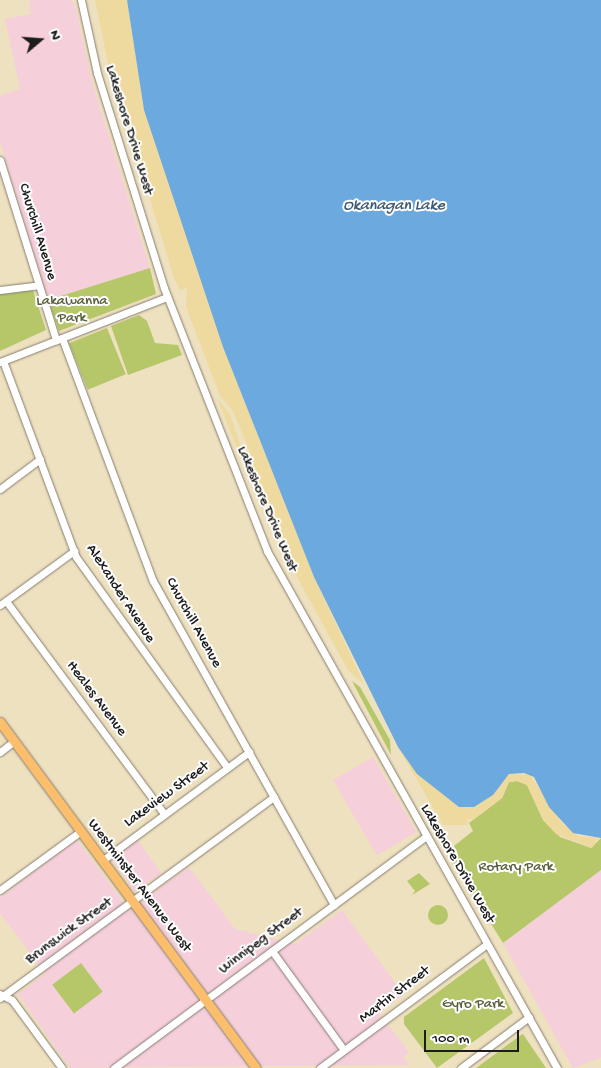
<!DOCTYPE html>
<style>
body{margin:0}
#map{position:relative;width:601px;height:1068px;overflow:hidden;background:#eee1c0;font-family:"Gochi Hand",sans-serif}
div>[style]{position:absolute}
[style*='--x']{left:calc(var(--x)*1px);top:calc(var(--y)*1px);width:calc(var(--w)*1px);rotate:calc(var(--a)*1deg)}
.built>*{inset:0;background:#f5cfda;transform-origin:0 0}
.green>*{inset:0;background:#b6c76a;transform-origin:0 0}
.round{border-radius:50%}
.sand>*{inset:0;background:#eeda9e}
.water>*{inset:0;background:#6ca9de}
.roads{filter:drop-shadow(0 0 1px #857e6e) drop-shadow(0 0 1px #857e6e)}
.minor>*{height:7px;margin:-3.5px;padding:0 3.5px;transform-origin:3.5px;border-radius:3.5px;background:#fff}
.major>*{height:9px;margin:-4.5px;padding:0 4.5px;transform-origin:4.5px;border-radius:4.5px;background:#fabe6d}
span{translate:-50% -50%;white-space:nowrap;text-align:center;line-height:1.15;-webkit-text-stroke:4px #fff;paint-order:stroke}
.street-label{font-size:15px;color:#1c1c1c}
.park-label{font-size:15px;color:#5a603b}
.water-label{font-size:16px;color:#405b73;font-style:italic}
.north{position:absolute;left:15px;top:15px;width:50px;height:50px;-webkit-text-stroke:4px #fff;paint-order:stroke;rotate:72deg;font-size:14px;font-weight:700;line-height:20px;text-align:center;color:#1c1c1c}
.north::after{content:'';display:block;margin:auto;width:18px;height:22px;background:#1c1c1c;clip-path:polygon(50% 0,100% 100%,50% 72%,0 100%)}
.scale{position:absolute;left:424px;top:1030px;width:95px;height:22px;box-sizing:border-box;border:2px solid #1c1c1c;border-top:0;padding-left:6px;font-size:15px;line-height:18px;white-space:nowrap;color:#1c1c1c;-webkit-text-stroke:4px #fff;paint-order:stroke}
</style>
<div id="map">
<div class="built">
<i style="clip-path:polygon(29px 0,71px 0,75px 5px,92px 82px,150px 268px,48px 300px,0 141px,0 96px,20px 89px,5px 19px,31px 14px)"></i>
<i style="left:373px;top:757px;width:87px;height:46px;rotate:60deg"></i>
<i style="clip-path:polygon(76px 839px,129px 910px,189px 867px,235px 929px,295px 944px,342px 910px,404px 995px,379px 1013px,409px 1052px,403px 1057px,409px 1065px,70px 1068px,18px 994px,45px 973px,0 913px,0 898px)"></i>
<i style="left:137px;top:839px;width:42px;height:32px;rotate:55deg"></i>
<i style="clip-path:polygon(601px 870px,601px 1058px,573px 1068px,503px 943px)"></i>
</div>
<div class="green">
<i style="clip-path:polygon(150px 268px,156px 294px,59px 331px,48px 300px)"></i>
<i style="clip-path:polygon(33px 290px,46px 330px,0 351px,0 294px)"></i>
<i style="clip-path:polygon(139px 315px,147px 321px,155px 343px,178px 345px,182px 355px,128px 375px,111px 326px)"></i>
<i style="left:107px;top:328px;width:50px;height:41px;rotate:68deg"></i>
<i style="clip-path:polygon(352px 681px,360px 687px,390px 740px,391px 755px)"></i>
<i style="clip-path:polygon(517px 781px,527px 785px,543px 820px,560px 837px,591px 848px,601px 838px,601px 870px,503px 943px,453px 863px,458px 854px,454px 846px,473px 831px,469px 823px,502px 798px,509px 782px)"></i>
<i style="clip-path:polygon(419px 873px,430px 884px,412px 895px,415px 891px,407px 881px)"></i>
<i class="round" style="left:428px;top:905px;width:20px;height:20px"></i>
<i style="clip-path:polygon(484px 958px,513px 1013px,437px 1068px,404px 1024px,404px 1017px)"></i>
<i style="left:81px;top:963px;width:36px;height:36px;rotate:53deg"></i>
<i style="clip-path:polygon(523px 1034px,546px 1068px,476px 1068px,521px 1035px)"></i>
</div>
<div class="sand">
<i style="clip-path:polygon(95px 0,127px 0,144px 110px,223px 347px,314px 577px,364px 684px,348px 670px,287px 559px,254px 477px,250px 452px,233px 411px,220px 396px,186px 307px,187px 288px,180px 290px,174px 278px,124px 113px,123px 96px,117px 91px,108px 63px)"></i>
<i style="clip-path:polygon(217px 398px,230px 414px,249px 471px,246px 471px)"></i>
<i style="clip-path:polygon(398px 747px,474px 807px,493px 795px,509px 774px,530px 775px,563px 824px,579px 836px,598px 838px,592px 848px,556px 834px,543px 820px,527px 785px,517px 781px,509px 782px,502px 798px,473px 820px,468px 819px,467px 825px,443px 825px)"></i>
</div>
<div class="water">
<i style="clip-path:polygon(127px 0,601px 0,601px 838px,573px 833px,549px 807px,534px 777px,524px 773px,509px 774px,493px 795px,474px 807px,459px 807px,417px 774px,398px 747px,314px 577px,223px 347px,144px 110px)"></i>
</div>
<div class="roads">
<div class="minor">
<i style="--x:81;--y:0;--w:75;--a:77.6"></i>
<i style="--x:97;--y:73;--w:225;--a:72.7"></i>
<i style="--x:164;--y:288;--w:282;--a:68.6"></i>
<i style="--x:267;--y:551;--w:593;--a:60.71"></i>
<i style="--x:0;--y:160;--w:189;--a:72.7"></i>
<i style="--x:0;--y:290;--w:38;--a:-7"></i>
<i style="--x:62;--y:338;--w:259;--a:69.5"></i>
<i style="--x:153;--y:581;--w:371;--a:60.8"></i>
<i style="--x:3;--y:361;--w:209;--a:69.6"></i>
<i style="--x:76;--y:557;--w:259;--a:54.3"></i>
<i style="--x:0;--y:362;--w:179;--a:-21.3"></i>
<i style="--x:0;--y:489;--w:50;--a:-36.9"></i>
<i style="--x:6;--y:601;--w:265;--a:53.4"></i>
<i style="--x:0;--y:605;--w:92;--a:-36.1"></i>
<i style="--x:0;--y:752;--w:18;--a:-38"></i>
<i style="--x:103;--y:860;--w:182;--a:-36.5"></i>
<i style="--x:0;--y:890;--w:100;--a:-36.1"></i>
<i style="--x:272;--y:951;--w:122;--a:54"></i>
<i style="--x:0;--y:994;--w:13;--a:27"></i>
<i style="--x:12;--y:1000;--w:84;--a:53.7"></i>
<i style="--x:0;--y:998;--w:340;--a:-36.3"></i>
<i style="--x:114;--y:1068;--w:387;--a:-36.6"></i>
<i style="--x:320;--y:1068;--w:208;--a:-36.6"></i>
<i style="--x:461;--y:1068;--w:85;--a:-36.9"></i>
</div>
<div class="major">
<i style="--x:0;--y:722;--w:430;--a:53.5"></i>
</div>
</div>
<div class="street-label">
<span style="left:129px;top:130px;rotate:73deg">Lakeshore Drive West</span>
<span style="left:37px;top:232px;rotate:73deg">Churchill Avenue</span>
<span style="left:267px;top:509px;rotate:67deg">Lakeshore Drive West</span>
<span style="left:120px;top:594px;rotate:57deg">Alexander Avenue</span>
<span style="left:193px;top:623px;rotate:61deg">Churchill Avenue</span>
<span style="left:96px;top:699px;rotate:53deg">Heales Avenue</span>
<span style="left:167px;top:795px;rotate:-36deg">Lakeview Street</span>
<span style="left:457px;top:864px;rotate:60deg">Lakeshore Drive West</span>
<span style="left:139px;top:886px;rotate:53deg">Westminster Avenue West</span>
<span style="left:69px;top:931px;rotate:-36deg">Brunswick Street</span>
<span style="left:261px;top:941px;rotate:-37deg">Winnipeg Street</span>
<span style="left:395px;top:995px;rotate:-37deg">Martin Street</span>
</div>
<div class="park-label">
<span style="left:72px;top:310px">Lakawanna<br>Park</span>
<span style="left:516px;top:868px">Rotary Park</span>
<span style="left:473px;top:1005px">Gyro Park</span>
</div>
<div class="water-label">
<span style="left:394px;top:207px">Okanagan Lake</span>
</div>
<div class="north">N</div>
<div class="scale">100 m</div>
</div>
